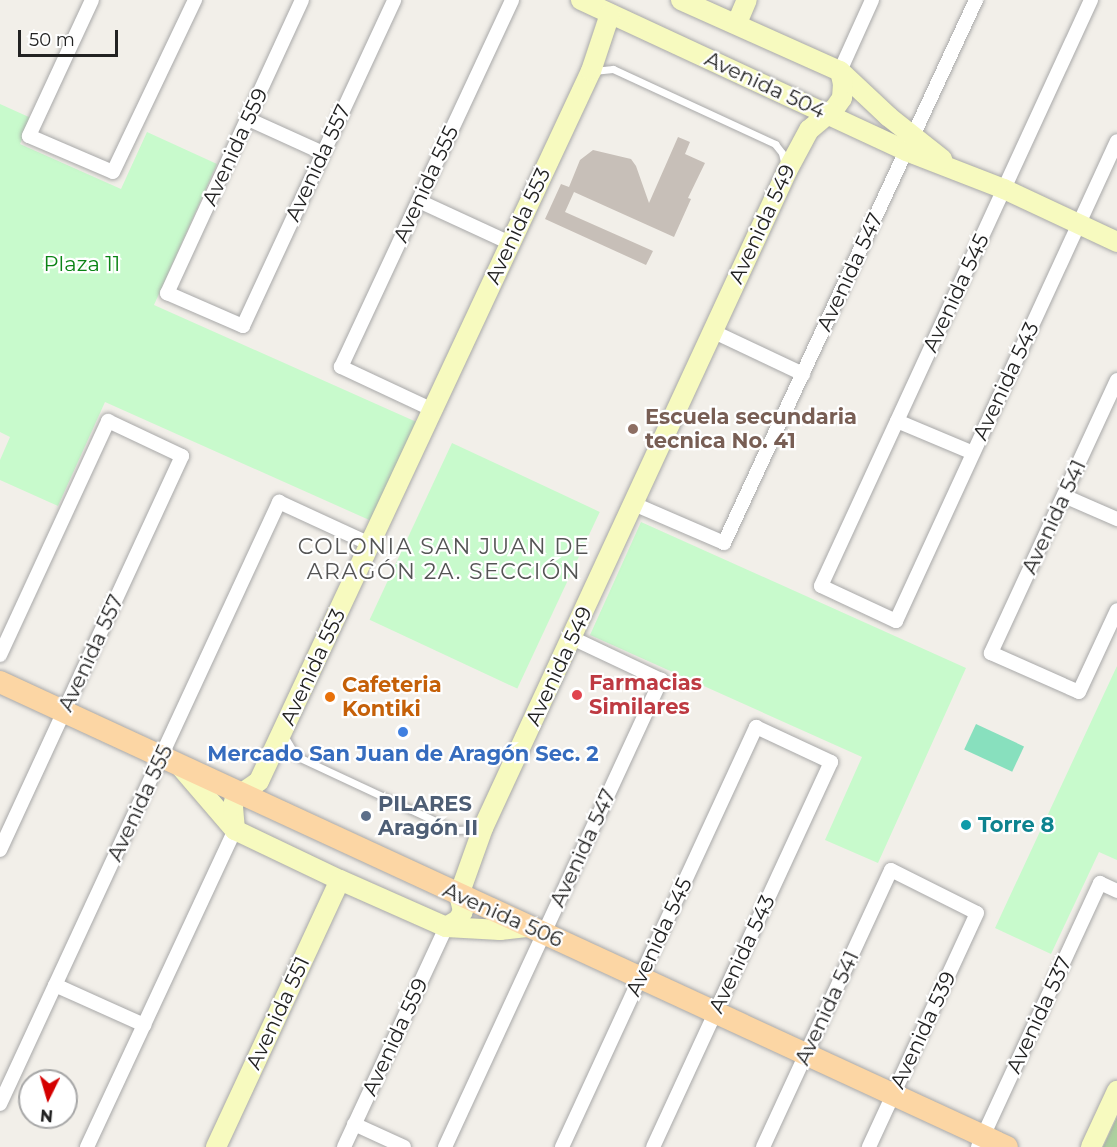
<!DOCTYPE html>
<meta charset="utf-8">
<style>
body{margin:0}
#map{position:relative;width:1117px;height:1147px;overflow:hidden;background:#f2efe9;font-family:Montserrat,sans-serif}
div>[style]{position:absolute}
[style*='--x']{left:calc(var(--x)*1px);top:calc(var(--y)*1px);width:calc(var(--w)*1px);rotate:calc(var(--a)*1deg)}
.forest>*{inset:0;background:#add19e}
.park>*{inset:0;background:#c8facc;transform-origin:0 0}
.pitch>*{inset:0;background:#88e0be;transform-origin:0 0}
.building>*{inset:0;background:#c7bfb8}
.roads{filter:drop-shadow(0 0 2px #a9a9a9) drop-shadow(0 0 2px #a9a9a9)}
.lane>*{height:7px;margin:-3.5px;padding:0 3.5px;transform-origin:3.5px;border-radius:3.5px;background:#fff}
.street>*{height:14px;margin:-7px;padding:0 7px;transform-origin:7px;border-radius:7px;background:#fff}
.secondary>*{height:20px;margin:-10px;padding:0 10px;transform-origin:10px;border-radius:10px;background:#f7fabf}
.primary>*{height:22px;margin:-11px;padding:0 11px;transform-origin:11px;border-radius:11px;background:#fcd6a4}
.dots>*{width:16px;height:16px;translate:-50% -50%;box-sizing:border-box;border:3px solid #fff;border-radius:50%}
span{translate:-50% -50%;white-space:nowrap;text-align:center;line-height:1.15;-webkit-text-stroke:4.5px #fff;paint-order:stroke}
.street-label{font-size:21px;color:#222}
.park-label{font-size:21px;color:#0c8416}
.education-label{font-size:21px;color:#785e54;font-weight:700}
.left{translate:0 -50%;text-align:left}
.health-label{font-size:21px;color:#be3a42;font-weight:700}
.food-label{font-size:21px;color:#c56008;font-weight:700}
.shop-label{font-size:21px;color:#366cbe;font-weight:700}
.service-label{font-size:21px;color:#4e5e75;font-weight:700}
.culture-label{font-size:21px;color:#0d838f;font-weight:700}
.neighbourhood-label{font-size:22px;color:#555;letter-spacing:1.5px}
.north{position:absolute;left:18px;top:1069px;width:60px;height:60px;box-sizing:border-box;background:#fff;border:2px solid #a7a7a7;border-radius:50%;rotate:185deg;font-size:16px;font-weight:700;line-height:24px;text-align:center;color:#222}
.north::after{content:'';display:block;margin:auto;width:21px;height:27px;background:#d40000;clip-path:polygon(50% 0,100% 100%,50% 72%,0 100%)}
.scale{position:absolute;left:18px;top:30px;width:100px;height:27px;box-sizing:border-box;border:3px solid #222;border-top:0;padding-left:8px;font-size:18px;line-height:21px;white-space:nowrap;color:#222;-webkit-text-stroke:4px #fff;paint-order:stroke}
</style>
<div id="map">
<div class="forest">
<i style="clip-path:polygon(1117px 1117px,1117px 1147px,1103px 1147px)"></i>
</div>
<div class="park">
<i style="clip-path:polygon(0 104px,31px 118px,20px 144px,121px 189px,147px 132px,217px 164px,154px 305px,421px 424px,376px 523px,105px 402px,58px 506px,0 480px,0 460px,10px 437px,0 432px)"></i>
<i style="left:452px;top:443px;width:163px;height:195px;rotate:25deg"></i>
<i style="clip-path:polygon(641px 522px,966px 668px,878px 863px,825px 840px,862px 757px,590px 635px)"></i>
<i style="clip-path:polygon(1117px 666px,1117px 860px,1099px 852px,1051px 954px,995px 928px)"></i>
</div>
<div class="pitch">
<i style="left:976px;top:724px;width:53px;height:28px;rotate:25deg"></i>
</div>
<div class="building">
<i style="clip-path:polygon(678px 137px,690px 142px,685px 154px,705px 163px,688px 198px,691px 199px,674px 237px,574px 192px,565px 212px,653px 251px,646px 265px,545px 219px,561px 184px,569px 187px,580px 160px,593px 150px,631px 159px,636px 166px,649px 203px)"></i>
</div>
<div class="roads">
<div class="lane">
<i style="--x:593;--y:71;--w:20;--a:-6"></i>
<i style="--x:613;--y:69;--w:179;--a:24.8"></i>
<i style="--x:775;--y:144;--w:11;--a:52"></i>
<i style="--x:782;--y:153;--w:13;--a:77"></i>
<i style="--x:283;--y:734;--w:26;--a:59"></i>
<i style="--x:296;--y:756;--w:175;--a:25"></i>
<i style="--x:455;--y:830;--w:26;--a:-2"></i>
</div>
<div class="street">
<i style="--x:92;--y:0;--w:150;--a:114.9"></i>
<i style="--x:29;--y:136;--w:91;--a:23.2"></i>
<i style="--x:113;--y:172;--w:191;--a:-64.5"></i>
<i style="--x:302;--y:0;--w:323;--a:114.7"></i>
<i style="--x:167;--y:293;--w:83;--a:23.5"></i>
<i style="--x:243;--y:326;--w:359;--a:-65.1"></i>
<i style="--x:1091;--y:0;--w:645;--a:114.74"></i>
<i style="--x:821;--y:586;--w:83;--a:25"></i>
<i style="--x:896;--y:621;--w:528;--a:-65.28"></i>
<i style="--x:840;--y:71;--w:78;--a:-65.7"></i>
<i style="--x:248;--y:119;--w:82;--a:24.4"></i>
<i style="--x:419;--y:201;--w:100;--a:24.8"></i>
<i style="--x:712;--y:331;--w:101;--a:25.3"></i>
<i style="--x:1117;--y:380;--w:301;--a:114.8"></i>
<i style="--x:991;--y:653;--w:96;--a:23.9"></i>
<i style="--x:1079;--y:692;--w:90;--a:-65.1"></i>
<i style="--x:433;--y:410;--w:102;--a:-154.9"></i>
<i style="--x:341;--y:367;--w:405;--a:-65"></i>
<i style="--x:897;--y:421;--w:82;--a:22.8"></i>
<i style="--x:1064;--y:496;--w:58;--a:23.5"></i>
<i style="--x:634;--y:504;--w:98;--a:23.4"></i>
<i style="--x:724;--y:543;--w:599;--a:-65.1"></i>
<i style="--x:0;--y:655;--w:258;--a:-65.2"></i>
<i style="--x:108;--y:421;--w:82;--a:25.3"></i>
<i style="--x:182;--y:456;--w:434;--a:114.8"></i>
<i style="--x:55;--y:985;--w:98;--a:24.2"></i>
<i style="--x:0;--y:1104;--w:664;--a:-65.13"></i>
<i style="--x:279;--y:502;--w:100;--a:24.8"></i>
<i style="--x:354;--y:1124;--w:55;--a:24.7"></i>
<i style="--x:87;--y:1147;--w:350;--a:-65"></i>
<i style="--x:344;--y:1147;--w:242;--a:-65.1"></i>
<i style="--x:445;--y:1147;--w:515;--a:-65.18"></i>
<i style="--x:661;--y:680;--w:98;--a:-154.7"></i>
<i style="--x:562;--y:1147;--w:463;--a:-65.2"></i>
<i style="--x:756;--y:727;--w:83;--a:25"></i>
<i style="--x:831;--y:762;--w:424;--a:114.8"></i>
<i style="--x:763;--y:1147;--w:305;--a:-65.2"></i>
<i style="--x:891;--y:870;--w:96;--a:26.6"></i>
<i style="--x:977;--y:913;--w:258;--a:114.8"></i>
<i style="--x:978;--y:1147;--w:291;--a:-65.2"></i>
<i style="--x:1100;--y:883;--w:19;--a:25"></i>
</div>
<div class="secondary">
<i style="--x:581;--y:0;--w:358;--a:24.9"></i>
<i style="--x:906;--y:151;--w:105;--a:21.2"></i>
<i style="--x:1004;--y:189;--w:125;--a:25.1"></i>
<i style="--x:681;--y:0;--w:174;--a:24.1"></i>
<i style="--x:840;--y:71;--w:67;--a:43.2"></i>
<i style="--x:889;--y:117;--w:68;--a:38.4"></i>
<i style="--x:737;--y:23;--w:25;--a:-67"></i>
<i style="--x:179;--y:765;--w:86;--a:49.3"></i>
<i style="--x:235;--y:830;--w:116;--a:25.5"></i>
<i style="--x:340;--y:880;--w:116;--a:23.9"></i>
<i style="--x:446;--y:927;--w:54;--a:3.2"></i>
<i style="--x:500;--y:930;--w:27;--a:-6"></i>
<i style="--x:235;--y:830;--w:24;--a:-95"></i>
<i style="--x:233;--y:806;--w:8;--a:-76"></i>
<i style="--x:235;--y:798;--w:29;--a:-35"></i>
<i style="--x:259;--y:781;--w:784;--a:-64.94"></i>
<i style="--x:591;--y:71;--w:60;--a:-71.6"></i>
<i style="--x:446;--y:927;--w:14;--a:-30"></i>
<i style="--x:458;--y:920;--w:10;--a:-61"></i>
<i style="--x:463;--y:911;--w:16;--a:-104"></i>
<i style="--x:459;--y:895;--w:71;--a:-70.3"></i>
<i style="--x:483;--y:828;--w:724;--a:-65.17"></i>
<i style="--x:787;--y:171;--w:47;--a:-61.8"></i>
<i style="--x:809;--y:130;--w:34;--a:-40"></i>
<i style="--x:835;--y:108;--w:12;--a:-55"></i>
<i style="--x:842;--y:98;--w:14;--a:-86"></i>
<i style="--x:843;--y:84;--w:13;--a:-103"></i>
<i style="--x:216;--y:1147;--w:294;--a:-65.1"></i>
<i style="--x:1091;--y:1147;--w:62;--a:-65.1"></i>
</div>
<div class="primary">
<i style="--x:0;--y:682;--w:1109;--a:24.79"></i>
</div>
</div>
<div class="dots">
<i style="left:633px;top:429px;background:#8d6e63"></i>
<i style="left:577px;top:695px;background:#e0444e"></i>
<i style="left:330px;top:697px;background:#e8710a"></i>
<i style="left:403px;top:732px;background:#3f7fe0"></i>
<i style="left:366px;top:816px;background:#5c6f8a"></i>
<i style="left:966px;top:825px;background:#0f9aa8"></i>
</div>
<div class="street-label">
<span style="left:765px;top:85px;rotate:25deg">Avenida 504</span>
<span style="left:235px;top:147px;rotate:-65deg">Avenida 559</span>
<span style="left:318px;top:163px;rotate:-65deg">Avenida 557</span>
<span style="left:426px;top:184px;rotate:-65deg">Avenida 555</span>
<span style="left:762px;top:224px;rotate:-65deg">Avenida 549</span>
<span style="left:518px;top:226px;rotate:-65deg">Avenida 553</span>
<span style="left:850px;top:272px;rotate:-65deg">Avenida 547</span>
<span style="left:956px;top:293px;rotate:-65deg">Avenida 545</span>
<span style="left:1006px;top:381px;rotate:-65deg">Avenida 543</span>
<span style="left:1054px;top:517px;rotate:-65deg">Avenida 541</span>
<span style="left:91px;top:653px;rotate:-65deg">Avenida 557</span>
<span style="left:559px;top:666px;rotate:-65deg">Avenida 549</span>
<span style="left:313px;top:667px;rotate:-65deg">Avenida 553</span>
<span style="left:140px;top:803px;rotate:-65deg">Avenida 555</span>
<span style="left:583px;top:848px;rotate:-65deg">Avenida 547</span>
<span style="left:503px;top:915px;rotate:24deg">Avenida 506</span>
<span style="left:659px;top:937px;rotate:-65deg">Avenida 545</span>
<span style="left:742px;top:954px;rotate:-65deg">Avenida 543</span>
<span style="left:827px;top:1008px;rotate:-65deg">Avenida 541</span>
<span style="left:278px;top:1013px;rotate:-65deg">Avenida 551</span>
<span style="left:1039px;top:1015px;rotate:-65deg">Avenida 537</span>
<span style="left:923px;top:1030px;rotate:-65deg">Avenida 539</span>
<span style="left:395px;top:1037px;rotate:-65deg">Avenida 559</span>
</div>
<div class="park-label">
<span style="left:82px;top:264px">Plaza 11</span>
</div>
<div class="education-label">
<span class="left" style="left:645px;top:429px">Escuela secundaria<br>tecnica No. 41</span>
</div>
<div class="health-label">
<span class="left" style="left:589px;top:695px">Farmacias<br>Similares</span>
</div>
<div class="food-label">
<span class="left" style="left:342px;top:697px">Cafeteria<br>Kontiki</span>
</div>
<div class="shop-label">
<span style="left:403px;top:754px">Mercado San Juan de Aragón Sec. 2</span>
</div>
<div class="service-label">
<span class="left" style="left:378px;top:816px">PILARES<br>Aragón II</span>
</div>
<div class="culture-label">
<span class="left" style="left:978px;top:825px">Torre 8</span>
</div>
<div class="neighbourhood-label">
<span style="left:444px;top:559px">COLONIA SAN JUAN DE<br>ARAGÓN 2A. SECCIÓN</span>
</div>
<div class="north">N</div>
<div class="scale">50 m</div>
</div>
